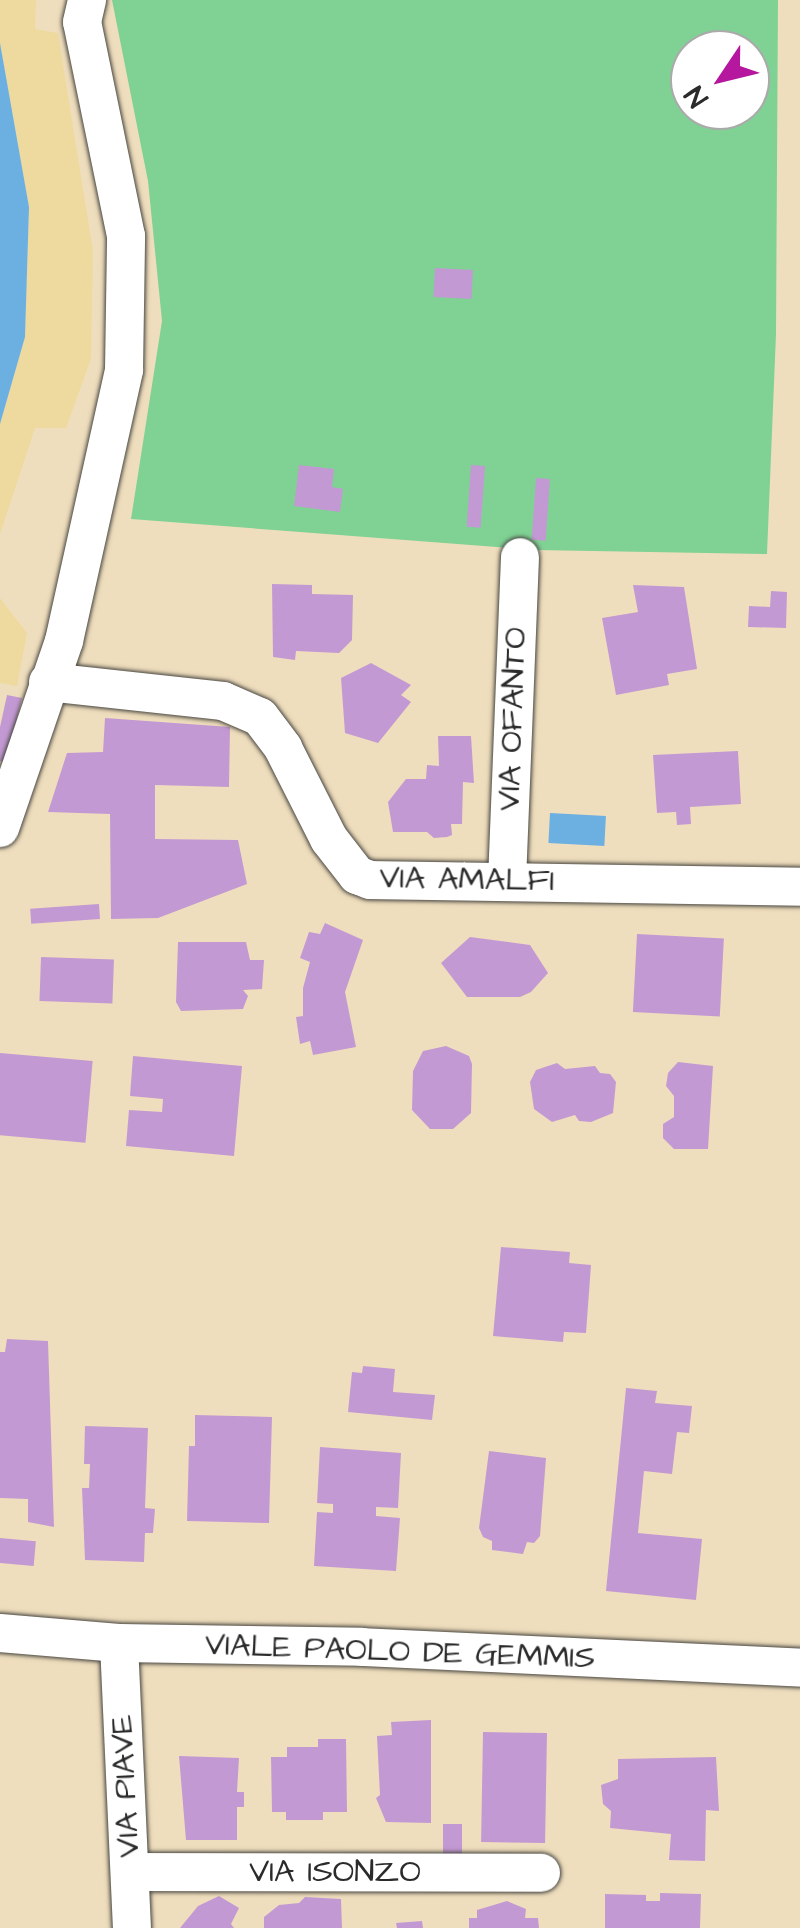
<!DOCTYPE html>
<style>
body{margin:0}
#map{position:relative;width:800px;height:1928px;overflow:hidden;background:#efdebd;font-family:"Architects Daughter",sans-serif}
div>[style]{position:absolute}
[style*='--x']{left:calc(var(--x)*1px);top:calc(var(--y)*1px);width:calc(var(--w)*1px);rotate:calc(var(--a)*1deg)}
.green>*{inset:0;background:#7fd294}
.sand>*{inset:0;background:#eeda9e}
.water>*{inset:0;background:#6cb0e2;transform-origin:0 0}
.building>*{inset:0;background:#c399d3;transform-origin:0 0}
.roads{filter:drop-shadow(0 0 2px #484641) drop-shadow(0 0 2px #484641)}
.street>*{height:38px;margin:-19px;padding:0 19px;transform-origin:19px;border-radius:19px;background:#fff}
span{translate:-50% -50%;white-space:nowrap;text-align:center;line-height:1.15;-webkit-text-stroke:8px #fff;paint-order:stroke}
.street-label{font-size:32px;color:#2b2b2b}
.north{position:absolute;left:670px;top:30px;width:100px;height:100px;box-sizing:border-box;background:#fff;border:2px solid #aaa;border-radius:50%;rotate:235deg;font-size:28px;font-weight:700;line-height:40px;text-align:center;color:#2b2b2b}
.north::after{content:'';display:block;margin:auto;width:35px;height:45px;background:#b5179e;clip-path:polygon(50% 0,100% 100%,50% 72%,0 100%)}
</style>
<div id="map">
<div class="green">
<i style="clip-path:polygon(evenodd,112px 0,778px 0,776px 334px,767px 554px,535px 550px,131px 519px,162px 321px,148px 181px,112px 0,690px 50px,750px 50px,750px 110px,690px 110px,690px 50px)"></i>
</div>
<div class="sand">
<i style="clip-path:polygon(0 0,36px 0,35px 29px,58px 33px,93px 251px,91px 359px,66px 428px,35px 428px,0 534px,0 424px,25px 337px,29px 208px,0 43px)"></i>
<i style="clip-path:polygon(0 598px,27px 633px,17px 686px,0 683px)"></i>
</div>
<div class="water">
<i style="clip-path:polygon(0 43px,29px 207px,25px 337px,0 424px)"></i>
<i style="left:550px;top:813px;width:56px;height:30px;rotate:3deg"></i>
</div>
<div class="building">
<i style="left:435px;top:268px;width:38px;height:29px;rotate:3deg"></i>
<i style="clip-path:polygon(299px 465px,334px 469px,332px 487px,343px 489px,340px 512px,294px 506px)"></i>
<i style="left:471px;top:465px;width:14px;height:62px;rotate:4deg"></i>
<i style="left:536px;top:478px;width:14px;height:62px;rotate:4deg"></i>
<i style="clip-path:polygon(272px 584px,312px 585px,312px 594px,353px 595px,352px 640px,339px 653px,296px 651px,295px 660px,273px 657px)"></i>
<i style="clip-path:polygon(633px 585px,684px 587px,697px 669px,667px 674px,669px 685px,616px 695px,602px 618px,638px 612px)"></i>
<i style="clip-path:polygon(771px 591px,787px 592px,786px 628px,748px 627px,749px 606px,770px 607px)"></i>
<i style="clip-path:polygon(371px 663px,411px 685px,401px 695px,411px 702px,378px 743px,345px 733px,341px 678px)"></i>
<i style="clip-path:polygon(7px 695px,22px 698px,6px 763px,0 761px,0 727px)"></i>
<i style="clip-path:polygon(105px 718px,230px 727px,229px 787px,155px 785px,155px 839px,238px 840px,247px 884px,158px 918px,111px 919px,110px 814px,48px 812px,67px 753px,103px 752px)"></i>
<i style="clip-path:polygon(438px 736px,471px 736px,474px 783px,463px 782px,462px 824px,451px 824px,452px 835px,447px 837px,434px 838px,427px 832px,393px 832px,388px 802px,406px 779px,426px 779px,427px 765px,439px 766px)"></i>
<i style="clip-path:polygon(738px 751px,741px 804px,690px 807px,691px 824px,677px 825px,676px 812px,657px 813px,653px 755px)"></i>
<i style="left:99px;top:904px;width:15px;height:69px;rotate:86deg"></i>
<i style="clip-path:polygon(325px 923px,363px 940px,345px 992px,356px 1047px,313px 1055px,310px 1041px,300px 1044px,296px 1017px,303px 1016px,303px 988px,310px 962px,300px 958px,309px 932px,320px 934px)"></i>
<i style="left:637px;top:934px;width:87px;height:78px;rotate:3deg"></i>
<i style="clip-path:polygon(470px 937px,530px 945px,548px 973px,531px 992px,520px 997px,467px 997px,441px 963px)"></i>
<i style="clip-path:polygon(178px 942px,246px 942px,250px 960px,264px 960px,262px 989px,243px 990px,248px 996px,243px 1009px,181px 1011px,176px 1002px)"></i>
<i style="left:41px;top:957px;width:73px;height:44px;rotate:2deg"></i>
<i style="clip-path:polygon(446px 1046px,469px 1056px,472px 1064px,471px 1113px,453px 1129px,430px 1129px,412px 1110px,413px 1071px,423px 1051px)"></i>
<i style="left:0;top:1053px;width:93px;height:82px;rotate:5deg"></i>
<i style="clip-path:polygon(133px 1056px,242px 1066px,234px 1156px,126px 1146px,129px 1110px,162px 1112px,163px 1099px,130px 1096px)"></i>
<i style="clip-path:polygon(678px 1062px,713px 1066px,708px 1149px,674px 1149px,663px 1138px,663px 1124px,674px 1117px,674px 1096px,666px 1086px,668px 1073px)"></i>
<i style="clip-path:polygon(557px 1063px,565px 1069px,595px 1066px,600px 1073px,610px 1074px,616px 1082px,613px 1113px,591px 1122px,579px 1121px,575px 1115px,552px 1122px,534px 1109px,530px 1082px,536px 1070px)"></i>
<i style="clip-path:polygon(501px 1247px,570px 1252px,569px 1263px,591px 1265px,586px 1333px,564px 1332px,563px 1342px,493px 1336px)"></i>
<i style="clip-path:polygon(7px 1339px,48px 1341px,54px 1527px,28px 1522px,28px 1499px,0 1498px,0 1352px,5px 1352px)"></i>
<i style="clip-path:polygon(363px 1366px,395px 1369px,393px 1392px,435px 1395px,432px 1420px,348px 1412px,352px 1372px,362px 1373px)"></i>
<i style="clip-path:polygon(626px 1388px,657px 1391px,655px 1403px,692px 1406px,689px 1433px,677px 1432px,672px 1474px,644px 1471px,638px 1533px,702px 1539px,696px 1600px,606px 1591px)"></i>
<i style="clip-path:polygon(195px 1415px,272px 1417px,269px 1523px,187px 1521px,189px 1446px,195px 1446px)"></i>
<i style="clip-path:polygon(85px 1426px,148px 1428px,145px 1508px,155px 1509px,153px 1533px,145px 1533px,144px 1562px,85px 1560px,82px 1488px,89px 1488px,90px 1464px,84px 1464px)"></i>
<i style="clip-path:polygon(320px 1447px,401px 1453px,398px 1508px,376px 1507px,376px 1516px,400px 1518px,396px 1571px,314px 1566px,317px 1512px,333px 1513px,333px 1504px,317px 1503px)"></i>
<i style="clip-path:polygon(489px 1451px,546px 1458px,540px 1536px,534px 1543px,527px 1542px,523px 1554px,492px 1550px,492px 1541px,483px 1537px,479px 1528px)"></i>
<i style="left:0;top:1538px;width:36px;height:25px;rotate:5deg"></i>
<i style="clip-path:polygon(431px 1720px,431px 1823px,386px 1822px,376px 1798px,380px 1795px,377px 1736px,392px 1735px,391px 1722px)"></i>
<i style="left:483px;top:1732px;width:64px;height:110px;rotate:1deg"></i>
<i style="clip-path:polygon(318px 1739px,346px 1739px,347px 1812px,323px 1812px,323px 1820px,286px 1820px,286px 1812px,272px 1812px,271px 1757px,287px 1757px,287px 1747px,318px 1747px)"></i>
<i style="clip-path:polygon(179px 1756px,239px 1758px,237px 1792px,244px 1792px,244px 1807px,237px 1807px,237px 1840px,186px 1840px)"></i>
<i style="clip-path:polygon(716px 1757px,719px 1811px,706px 1810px,705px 1861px,669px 1860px,671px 1834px,610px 1828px,611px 1811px,603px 1804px,601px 1785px,618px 1779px,618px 1759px)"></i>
<i style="left:443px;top:1824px;width:19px;height:38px"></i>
<i style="clip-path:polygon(660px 1893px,701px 1894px,700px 1928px,605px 1928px,605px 1894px,646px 1895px,646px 1901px,660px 1901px)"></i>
<i style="clip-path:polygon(219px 1896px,239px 1908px,231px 1924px,234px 1928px,180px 1928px,198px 1906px)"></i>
<i style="clip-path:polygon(305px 1897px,341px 1899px,342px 1928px,264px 1928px,264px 1917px,279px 1905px,299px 1903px)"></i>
<i style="clip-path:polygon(507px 1901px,526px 1909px,525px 1918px,538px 1918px,539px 1928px,469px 1928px,469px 1918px,477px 1918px,477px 1910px)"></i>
<i style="clip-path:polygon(422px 1921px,423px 1928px,397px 1928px,396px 1923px)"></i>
</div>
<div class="roads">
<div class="street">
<i style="--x:48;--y:682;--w:176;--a:6.2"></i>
<i style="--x:223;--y:701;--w:40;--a:23.4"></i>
<i style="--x:260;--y:717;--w:39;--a:53"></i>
<i style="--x:283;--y:748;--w:102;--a:63.2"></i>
<i style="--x:329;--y:839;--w:46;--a:52.1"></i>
<i style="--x:357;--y:875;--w:14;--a:21"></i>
<i style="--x:370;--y:880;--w:430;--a:0.9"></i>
<i style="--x:0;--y:828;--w:198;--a:-71.1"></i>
<i style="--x:64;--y:641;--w:278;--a:-77.5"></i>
<i style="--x:124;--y:370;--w:134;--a:-89.1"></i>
<i style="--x:126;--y:236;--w:218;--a:-101.6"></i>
<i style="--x:82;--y:22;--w:23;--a:-77"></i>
<i style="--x:507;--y:881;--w:324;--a:-87.7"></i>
<i style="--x:0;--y:1633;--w:119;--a:4.8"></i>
<i style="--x:119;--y:1643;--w:243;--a:0.9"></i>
<i style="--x:362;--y:1647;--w:439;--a:2.7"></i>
<i style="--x:119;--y:1643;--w:285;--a:87.4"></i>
<i style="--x:130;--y:1872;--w:411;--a:0.1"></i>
</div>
</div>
<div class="street-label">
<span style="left:513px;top:719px;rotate:-88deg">VIA OFANTO</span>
<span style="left:467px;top:880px;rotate:1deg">VIA AMALFI</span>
<span style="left:400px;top:1652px;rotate:2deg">VIALE PAOLO DE GEMMIS</span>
<span style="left:126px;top:1786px;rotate:-93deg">VIA PIAVE</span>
<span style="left:335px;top:1872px">VIA ISONZO</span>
</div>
<div class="north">N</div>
</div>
